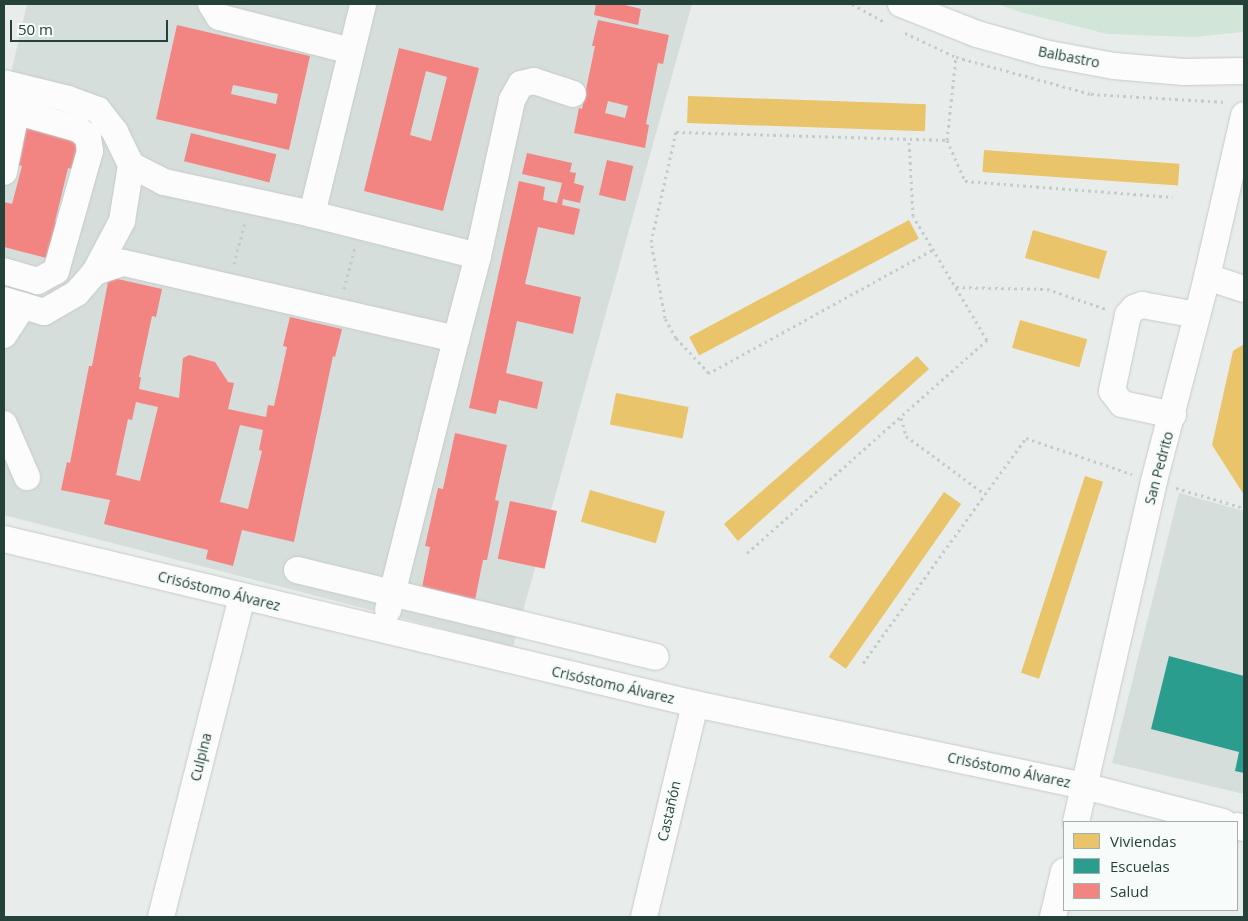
<!DOCTYPE html>
<meta charset="utf-8">
<style>
body{margin:0}
#map{position:relative;width:1248px;height:921px;overflow:hidden;background:#e8edeb;font-family:"Open Sans",sans-serif}
div>[style]{position:absolute}
[style*='--x']{left:calc(var(--x)*1px);top:calc(var(--y)*1px);width:calc(var(--w)*1px);rotate:calc(var(--a)*1deg)}
.built>*{inset:0;background:#d6dedb}
.green>*{inset:0;background:#d1e6d8}
.homes>*{inset:0;background:#e9c46a;transform-origin:0 0}
.schools>*{inset:0;background:#2a9d8f}
.health>*{inset:0;background:#f28482;transform-origin:0 0}
.path>*{height:3px;margin-top:-1.5px;transform-origin:0;background:repeating-linear-gradient(90deg,#c3ccca 0 2.5px,transparent 0 6.5px)}
.roads{filter:drop-shadow(0 0 1px #c5cac8) drop-shadow(0 0 1px #c5cac8)}
.minor>*{height:26px;margin:-13px;padding:0 13px;transform-origin:13px;border-radius:13px;background:#fcfcfc}
span{translate:-50% -50%;white-space:nowrap;text-align:center;line-height:1.15;-webkit-text-stroke:5px #f7fbf9;paint-order:stroke}
.street-label{font-size:14px;color:#24423a}
.frame{position:absolute;inset:0;border:5px solid #24423a;pointer-events:none}
.legend{position:absolute;left:1063px;top:821px;width:175px;height:90px;box-sizing:border-box;background:#f7fbf9;border:1px solid #a3b1ad;margin:0;padding:6px 9px;list-style:none;font-size:15px;color:#24423a}
.legend li{display:flex;align-items:center;gap:10px;height:25px}
.legend b{width:25px;border:1px solid #a3b1ad}
.scale{position:absolute;left:10px;top:20px;width:158px;height:22px;box-sizing:border-box;border:2px solid #24423a;border-top:0;padding-left:6px;font-size:15px;line-height:18px;white-space:nowrap;color:#24423a;-webkit-text-stroke:4px #f7fbf9;paint-order:stroke}
</style>
<div id="map">
<div class="built">
<i style="clip-path:polygon(27px 4px,692px 4px,513px 647px,4px 515px,4px 104px)"></i>
<i style="clip-path:polygon(1179px 493px,1244px 511px,1244px 794px,1112px 763px)"></i>
</div>
<div class="green">
<i style="clip-path:polygon(997px 4px,1244px 4px,1244px 32px,1194px 37px,1107px 34px,1020px 12px)"></i>
</div>
<div class="homes">
<i style="left:688px;top:96px;width:238px;height:27px;rotate:2deg"></i>
<i style="left:984px;top:150px;width:196px;height:22px;rotate:4deg"></i>
<i style="left:909px;top:220px;width:21px;height:249px;rotate:62deg"></i>
<i style="left:1033px;top:230px;width:77px;height:29px;rotate:16deg"></i>
<i style="left:1020px;top:320px;width:70px;height:29px;rotate:16deg"></i>
<i style="clip-path:polygon(1244px 344px,1244px 495px,1212px 445px,1233px 351px)"></i>
<i style="clip-path:polygon(917px 356px,929px 369px,738px 541px,724px 524px)"></i>
<i style="left:616px;top:393px;width:74px;height:32px;rotate:11deg"></i>
<i style="left:1085px;top:476px;width:19px;height:207px;rotate:18deg"></i>
<i style="left:590px;top:490px;width:78px;height:33px;rotate:16deg"></i>
<i style="left:944px;top:492px;width:21px;height:201px;rotate:35deg"></i>
</div>
<div class="schools">
<i style="clip-path:polygon(1169px 656px,1244px 676px,1244px 773px,1235px 771px,1239px 752px,1151px 729px)"></i>
</div>
<div class="health">
<i style="clip-path:polygon(596px 4px,621px 4px,641px 9px,638px 25px,594px 15px)"></i>
<i style="clip-path:polygon(evenodd,598px 20px,669px 35px,663px 64px,658px 63px,646px 124px,649px 125px,645px 148px,574px 133px,579px 108px,582px 109px,595px 46px,592px 46px,598px 20px,608px 101px,628px 106px,625px 118px,605px 113px,608px 101px)"></i>
<i style="clip-path:polygon(evenodd,177px 25px,310px 56px,289px 150px,156px 119px,177px 25px,233px 85px,278px 94px,276px 104px,231px 94px,233px 85px)"></i>
<i style="clip-path:polygon(evenodd,399px 48px,479px 68px,443px 211px,364px 191px,399px 48px,426px 71px,447px 77px,431px 141px,410px 135px,426px 71px)"></i>
<i style="clip-path:polygon(21px 121px,85px 137px,77px 170px,68px 168px,55px 222px,63px 224px,54px 260px,4px 247px,4px 202px,12px 204px,22px 166px,10px 163px)"></i>
<i style="left:191px;top:133px;width:88px;height:29px;rotate:14deg"></i>
<i style="clip-path:polygon(527px 153px,572px 163px,570px 172px,576px 173px,574px 183px,584px 186px,580px 203px,563px 199px,562px 205px,580px 209px,574px 235px,538px 227px,525px 284px,581px 297px,573px 334px,517px 321px,506px 373px,543px 382px,537px 409px,499px 400px,496px 414px,469px 408px,519px 181px,545px 187px,543px 200px,557px 203px,562px 183px,522px 174px)"></i>
<i style="left:607px;top:160px;width:27px;height:36px;rotate:13deg"></i>
<i style="clip-path:polygon(evenodd,109px 277px,162px 289px,156px 317px,152px 316px,139px 377px,141px 377px,139px 389px,179px 398px,183px 358px,189px 355px,215px 362px,228px 382px,234px 383px,228px 409px,266px 417px,268px 405px,274px 406px,287px 347px,283px 346px,290px 317px,342px 329px,335px 357px,333px 356px,294px 542px,242px 530px,233px 566px,206px 559px,208px 550px,104px 524px,110px 500px,61px 490px,67px 462px,70px 463px,89px 366px,92px 366px,109px 277px,136px 402px,158px 407px,140px 481px,116px 475px,128px 419px,132px 420px,136px 402px,109px 277px,240px 425px,263px 430px,259px 450px,262px 451px,248px 509px,220px 502px,240px 425px)"></i>
<i style="clip-path:polygon(455px 433px,507px 445px,495px 500px,499px 501px,487px 560px,483px 560px,475px 600px,422px 588px,430px 547px,425px 546px,438px 488px,443px 489px)"></i>
<i style="left:510px;top:501px;width:48px;height:59px;rotate:12deg"></i>
</div>
<div class="path">
<i style="--x:852;--y:4;--w:39;--a:29"></i>
<i style="--x:905;--y:33;--w:56;--a:25.2"></i>
<i style="--x:956;--y:57;--w:140;--a:15.3"></i>
<i style="--x:1091;--y:94;--w:135;--a:3.4"></i>
<i style="--x:947;--y:140;--w:83;--a:-83.8"></i>
<i style="--x:932;--y:250;--w:255;--a:151.1"></i>
<i style="--x:709;--y:373;--w:48;--a:-133.3"></i>
<i style="--x:676;--y:338;--w:23;--a:-119"></i>
<i style="--x:665;--y:318;--w:77;--a:-100.4"></i>
<i style="--x:651;--y:242;--w:113;--a:-77.2"></i>
<i style="--x:676;--y:132;--w:271;--a:1.7"></i>
<i style="--x:947;--y:140;--w:45;--a:66.3"></i>
<i style="--x:965;--y:181;--w:208;--a:4.4"></i>
<i style="--x:234;--y:264;--w:43;--a:-75.3"></i>
<i style="--x:956;--y:287;--w:91;--a:1.3"></i>
<i style="--x:1047;--y:289;--w:62;--a:18.7"></i>
<i style="--x:344;--y:289;--w:43;--a:-75.3"></i>
<i style="--x:901;--y:418;--w:19;--a:74"></i>
<i style="--x:906;--y:436;--w:98;--a:36.3"></i>
<i style="--x:1176;--y:488;--w:71;--a:16.4"></i>
<i style="--x:747;--y:553;--w:321;--a:-41.6"></i>
<i style="--x:987;--y:340;--w:144;--a:-120.8"></i>
<i style="--x:913;--y:216;--w:77;--a:-93"></i>
<i style="--x:863;--y:663;--w:278;--a:-54.1"></i>
<i style="--x:1026;--y:438;--w:112;--a:18.8"></i>
</div>
<div class="roads">
<div class="minor">
<i style="--x:211;--y:4;--w:15;--a:58"></i>
<i style="--x:219;--y:17;--w:136;--a:14.4"></i>
<i style="--x:901;--y:4;--w:82;--a:21.5"></i>
<i style="--x:977;--y:34;--w:70;--a:15.8"></i>
<i style="--x:1044;--y:53;--w:71;--a:10.5"></i>
<i style="--x:1114;--y:66;--w:70;--a:4.9"></i>
<i style="--x:1184;--y:72;--w:60;--a:-1"></i>
<i style="--x:4;--y:83;--w:66;--a:14"></i>
<i style="--x:68;--y:99;--w:32;--a:20"></i>
<i style="--x:98;--y:110;--w:28;--a:52"></i>
<i style="--x:115;--y:132;--w:37;--a:64"></i>
<i style="--x:131;--y:165;--w:37;--a:27"></i>
<i style="--x:164;--y:182;--w:151;--a:12.2"></i>
<i style="--x:312;--y:214;--w:171;--a:14.2"></i>
<i style="--x:478;--y:256;--w:86;--a:104.8"></i>
<i style="--x:456;--y:339;--w:342;--a:-167.1"></i>
<i style="--x:123;--y:263;--w:29;--a:162"></i>
<i style="--x:95;--y:272;--w:28;--a:131"></i>
<i style="--x:77;--y:293;--w:38;--a:150"></i>
<i style="--x:44;--y:312;--w:42;--a:-163.3"></i>
<i style="--x:4;--y:108;--w:77;--a:15.8"></i>
<i style="--x:78;--y:129;--w:13;--a:39"></i>
<i style="--x:88;--y:137;--w:14;--a:82"></i>
<i style="--x:90;--y:151;--w:125;--a:105.8"></i>
<i style="--x:56;--y:271;--w:21;--a:151"></i>
<i style="--x:38;--y:281;--w:35;--a:-164"></i>
<i style="--x:4;--y:172;--w:81;--a:-78.6"></i>
<i style="--x:312;--y:214;--w:216;--a:-76.3"></i>
<i style="--x:478;--y:256;--w:160;--a:-77.7"></i>
<i style="--x:512;--y:100;--w:18;--a:-61"></i>
<i style="--x:521;--y:84;--w:13;--a:-13"></i>
<i style="--x:534;--y:81;--w:41;--a:18.4"></i>
<i style="--x:95;--y:272;--w:58;--a:-62.1"></i>
<i style="--x:122;--y:221;--w:57;--a:-80.9"></i>
<i style="--x:1207;--y:277;--w:39;--a:18"></i>
<i style="--x:4;--y:335;--w:35;--a:-57"></i>
<i style="--x:1173;--y:415;--w:52;--a:-167.8"></i>
<i style="--x:1122;--y:404;--w:16;--a:-128"></i>
<i style="--x:1112;--y:391;--w:78;--a:-78.1"></i>
<i style="--x:1128;--y:315;--w:9;--a:-49"></i>
<i style="--x:1134;--y:308;--w:9;--a:-21"></i>
<i style="--x:1142;--y:305;--w:56;--a:10.3"></i>
<i style="--x:4;--y:424;--w:58;--a:66.5"></i>
<i style="--x:4;--y:539;--w:710;--a:13.43"></i>
<i style="--x:695;--y:704;--w:398;--a:11.9"></i>
<i style="--x:1084;--y:786;--w:144;--a:14.5"></i>
<i style="--x:297;--y:570;--w:369;--a:13.6"></i>
<i style="--x:388;--y:610;--w:279;--a:-75.9"></i>
<i style="--x:1076;--y:822;--w:350;--a:-77.1"></i>
<i style="--x:1154;--y:481;--w:211;--a:-75.4"></i>
<i style="--x:1207;--y:277;--w:166;--a:-77.1"></i>
<i style="--x:1237;--y:826;--w:7;--a:16"></i>
<i style="--x:161;--y:917;--w:330;--a:-75.8"></i>
<i style="--x:644;--y:917;--w:219;--a:-76.5"></i>
<i style="--x:1053;--y:917;--w:47;--a:-76.6"></i>
</div>
</div>
<div class="street-label">
<span style="left:1069px;top:57px;rotate:11deg">Balbastro</span>
<span style="left:1159px;top:468px;rotate:-75deg">San Pedrito</span>
<span style="left:219px;top:591px;rotate:14deg">Crisóstomo Álvarez</span>
<span style="left:613px;top:685px;rotate:13deg">Crisóstomo Álvarez</span>
<span style="left:201px;top:757px;rotate:-76deg">Culpina</span>
<span style="left:1009px;top:770px;rotate:12deg">Crisóstomo Álvarez</span>
<span style="left:669px;top:811px;rotate:-77deg">Castañón</span>
</div>
<div class="frame"></div>
<ul class="legend">
<li><b style="height:14px;background:#e9c46a"></b>Viviendas</li>
<li><b style="height:14px;background:#2a9d8f"></b>Escuelas</li>
<li><b style="height:14px;background:#f28482"></b>Salud</li>
</ul>
<div class="scale">50 m</div>
</div>
